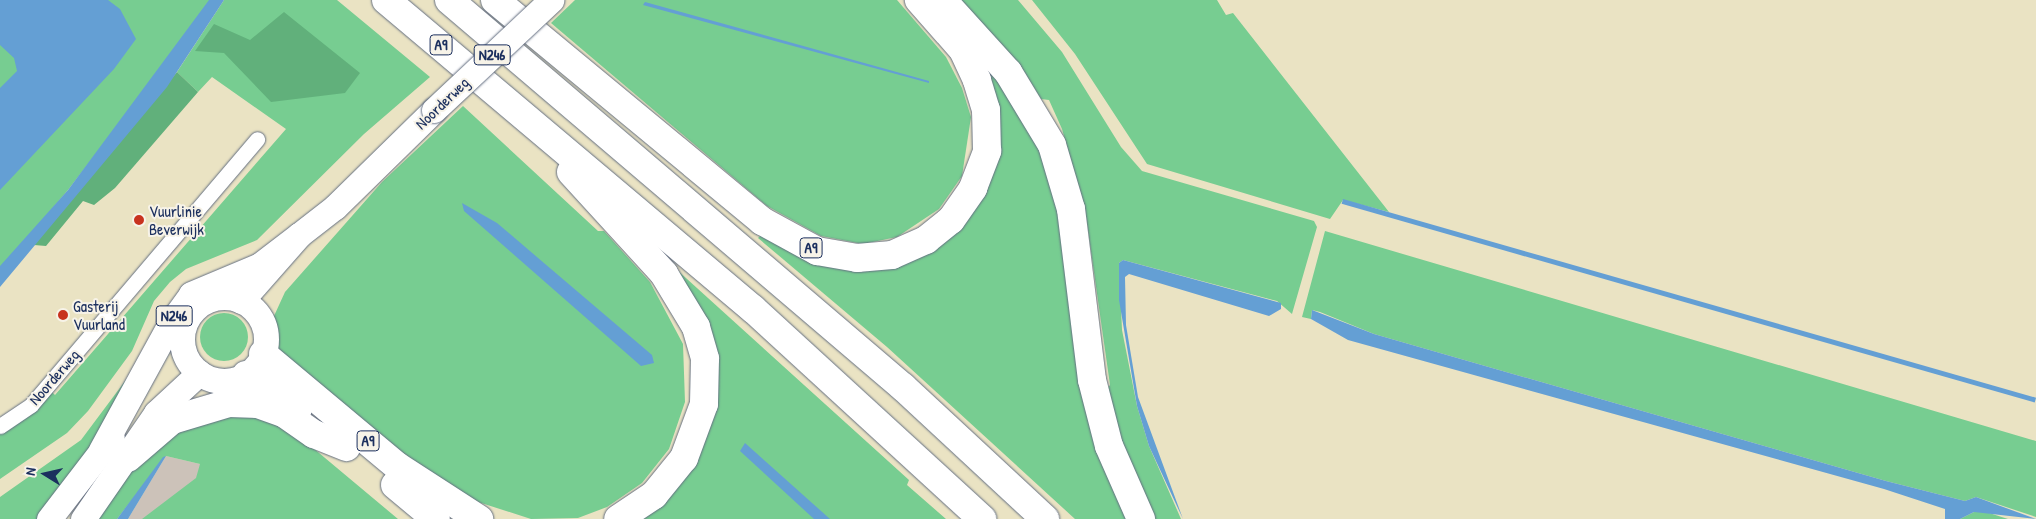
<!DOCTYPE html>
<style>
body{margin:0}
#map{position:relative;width:2036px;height:519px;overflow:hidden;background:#eae3c3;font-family:"Patrick Hand",sans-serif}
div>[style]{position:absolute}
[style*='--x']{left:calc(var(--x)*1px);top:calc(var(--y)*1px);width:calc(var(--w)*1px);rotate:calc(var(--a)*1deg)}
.industrial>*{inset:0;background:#ccc2b9}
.green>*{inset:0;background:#77cd91}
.round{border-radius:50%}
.forest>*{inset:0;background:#61b07b}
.water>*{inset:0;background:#649fd4;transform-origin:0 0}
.roads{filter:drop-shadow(0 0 1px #636e81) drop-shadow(0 0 1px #636e81)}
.street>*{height:15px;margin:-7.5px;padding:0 7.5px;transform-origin:7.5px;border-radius:7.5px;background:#fff}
.primary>*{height:25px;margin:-12.5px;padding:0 12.5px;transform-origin:12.5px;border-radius:12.5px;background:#fff}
.primary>.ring{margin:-12.5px;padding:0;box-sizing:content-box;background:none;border:25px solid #fff;border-radius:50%}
.highway>*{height:28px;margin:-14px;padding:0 14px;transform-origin:14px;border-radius:14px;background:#fff}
.bridges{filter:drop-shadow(0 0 1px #636e81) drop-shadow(0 0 1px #636e81)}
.primary-bridge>*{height:25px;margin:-12.5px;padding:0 12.5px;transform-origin:12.5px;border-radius:12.5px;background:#fff}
.dots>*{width:14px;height:14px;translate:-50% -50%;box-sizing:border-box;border:2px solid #f7f3e8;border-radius:50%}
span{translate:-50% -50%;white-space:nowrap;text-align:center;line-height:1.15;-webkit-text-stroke:4px #f7f3e8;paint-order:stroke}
.shield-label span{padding:1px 4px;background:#f7f3e8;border:1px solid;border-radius:4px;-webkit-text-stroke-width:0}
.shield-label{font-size:15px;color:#1b2f5e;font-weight:700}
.street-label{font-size:16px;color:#1b2f5e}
.poi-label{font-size:16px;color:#1b2f5e}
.left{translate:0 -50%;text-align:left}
.north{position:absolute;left:20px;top:449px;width:50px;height:50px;-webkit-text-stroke:4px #f7f3e8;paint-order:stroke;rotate:280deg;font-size:14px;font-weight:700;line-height:20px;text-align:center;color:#1b2f5e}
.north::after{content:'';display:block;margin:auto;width:18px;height:22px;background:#1b2f5e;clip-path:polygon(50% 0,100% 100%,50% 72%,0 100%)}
</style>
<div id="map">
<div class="industrial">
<i style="clip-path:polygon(166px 456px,200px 464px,270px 519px,128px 519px)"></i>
</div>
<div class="green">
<i style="clip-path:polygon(0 0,214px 0,68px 190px,0 270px)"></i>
<i style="clip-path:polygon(224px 0,337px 0,430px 77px,364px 134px,257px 240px,186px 269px,170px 282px,154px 301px,132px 351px,88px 411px,67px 433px,0 479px,0 431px,15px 425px,50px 390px,55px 395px,286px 129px,212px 77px,198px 92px,177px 72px)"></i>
<i style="clip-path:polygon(575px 0,897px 0,946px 57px,962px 88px,971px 117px,962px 176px,939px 209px,897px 237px,863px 244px,821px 236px,767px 206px,551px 23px)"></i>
<i style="clip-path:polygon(959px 0,1018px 0,1062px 52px,1121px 147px,1142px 171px,1314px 221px,1317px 227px,1292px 314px,1277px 301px,1123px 260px,1119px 263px,1122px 330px,1137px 406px,1149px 446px,1181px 519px,1154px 519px,1125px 455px,1106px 390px,1110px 385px,1085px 209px,1062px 129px,1049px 100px,1041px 99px,1025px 73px)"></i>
<i style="clip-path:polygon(1032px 0,1217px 0,1226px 15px,1233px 13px,1389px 212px,1343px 200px,1330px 219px,1147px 164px,1075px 54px)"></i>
<i style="clip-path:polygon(986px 59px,1046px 158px,1129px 519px,1075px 519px,887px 347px,758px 238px,765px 231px,863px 266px,976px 196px)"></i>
<i style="clip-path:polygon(463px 106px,598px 231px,604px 231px,650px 282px,683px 344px,685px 402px,669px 449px,642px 483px,607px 507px,578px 518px,531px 519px,475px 501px,433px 475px,301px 377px,277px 349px,274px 316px,285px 292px,382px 182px)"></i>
<i style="clip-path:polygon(1325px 231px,2036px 441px,2036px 517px,1976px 497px,1965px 501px,1886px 481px,1374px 334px,1320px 312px,1312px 310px,1311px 319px,1302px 317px)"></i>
<i style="clip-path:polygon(676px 269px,909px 480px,907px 485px,946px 519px,635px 519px,706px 425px)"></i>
<i class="round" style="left:200px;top:313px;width:48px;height:48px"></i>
<i style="clip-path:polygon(131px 373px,122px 406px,38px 519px,0 519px,0 497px,81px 440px)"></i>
<i style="clip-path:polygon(226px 413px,282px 422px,398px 519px,142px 519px,196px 478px,200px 464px,166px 456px,117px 519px,96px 519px,131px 470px,171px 431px)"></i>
<i style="clip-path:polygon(1974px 512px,1986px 512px,2008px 519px,1960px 519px)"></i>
</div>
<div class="forest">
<i style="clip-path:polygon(284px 12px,360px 73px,345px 93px,271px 102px,224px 53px,195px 51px,214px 24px,250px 40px)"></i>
<i style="clip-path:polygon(177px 72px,198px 92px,115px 188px,94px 205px,83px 201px,46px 246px,34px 245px)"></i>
</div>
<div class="water">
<i style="clip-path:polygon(0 0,108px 0,120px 9px,136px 39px,114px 69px,0 190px,0 88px,17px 71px,14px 58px,0 45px)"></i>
<i style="clip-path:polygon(209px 0,224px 0,167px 87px,0 287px,0 266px,68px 190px)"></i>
<i style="clip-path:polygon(645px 2px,929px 81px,929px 83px,643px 5px)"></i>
<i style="left:1343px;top:199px;width:721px;height:5px;rotate:16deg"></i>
<i style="clip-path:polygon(462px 203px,497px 223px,652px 355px,654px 363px,641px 366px,464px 211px)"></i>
<i style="clip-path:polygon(1123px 260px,1281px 303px,1281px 309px,1269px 316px,1129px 274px,1125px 277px,1126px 325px,1138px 397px,1183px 519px,1149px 446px,1137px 406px,1119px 300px,1119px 263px)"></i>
<i style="clip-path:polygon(1312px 310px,1374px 334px,1886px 481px,1965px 501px,1976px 497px,2036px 519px,1974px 512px,1960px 519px,1945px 519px,1945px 509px,1884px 489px,1348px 340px,1311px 319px)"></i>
<i style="clip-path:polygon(745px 443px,830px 519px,814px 519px,740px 451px)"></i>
<i style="clip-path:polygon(166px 456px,128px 519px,117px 519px,163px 457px)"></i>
</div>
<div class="roads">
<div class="street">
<i style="--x:0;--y:426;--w:37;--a:-34"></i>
<i style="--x:31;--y:405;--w:349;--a:-49.6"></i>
</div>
<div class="primary">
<i class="ring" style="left:182px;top:297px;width:59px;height:59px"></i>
<i style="--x:241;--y:301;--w:88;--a:-48.7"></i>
<i style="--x:299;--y:235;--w:46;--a:-37.9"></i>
<i style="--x:335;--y:207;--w:139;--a:-44.4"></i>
<i style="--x:101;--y:450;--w:146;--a:-61.3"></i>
<i style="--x:171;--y:322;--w:34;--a:-54"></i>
<i style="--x:191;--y:294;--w:75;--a:-22.8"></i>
<i style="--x:260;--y:265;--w:49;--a:-37.6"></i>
<i style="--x:49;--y:519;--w:103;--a:-52.5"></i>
<i style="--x:83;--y:519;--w:129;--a:-55.4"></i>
<i style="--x:156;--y:413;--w:59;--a:-42.9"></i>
</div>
<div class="highway">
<i style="--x:386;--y:0;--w:480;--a:40.1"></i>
<i style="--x:753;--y:309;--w:311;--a:42.5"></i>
<i style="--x:449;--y:0;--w:597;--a:40.45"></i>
<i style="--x:903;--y:387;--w:194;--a:42.9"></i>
<i style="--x:495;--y:0;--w:347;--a:39.6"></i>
<i style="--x:762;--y:221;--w:63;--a:28.6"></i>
<i style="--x:817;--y:251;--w:41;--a:9.9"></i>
<i style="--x:857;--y:258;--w:35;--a:-5"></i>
<i style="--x:892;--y:255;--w:37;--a:-24"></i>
<i style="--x:926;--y:240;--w:32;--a:-39"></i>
<i style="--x:951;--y:220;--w:39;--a:-55"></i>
<i style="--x:973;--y:188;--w:40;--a:-69"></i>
<i style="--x:987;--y:151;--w:41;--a:-91.4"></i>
<i style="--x:986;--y:110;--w:31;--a:-107"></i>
<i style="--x:977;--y:80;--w:33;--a:-115"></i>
<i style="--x:963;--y:50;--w:67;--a:-131.3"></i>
<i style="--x:947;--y:5;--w:91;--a:47.7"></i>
<i style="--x:1008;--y:72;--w:85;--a:58.9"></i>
<i style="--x:1052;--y:145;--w:67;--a:73.5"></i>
<i style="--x:1071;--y:209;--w:172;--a:83"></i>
<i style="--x:1092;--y:380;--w:68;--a:75.6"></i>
<i style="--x:1109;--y:446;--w:80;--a:66.3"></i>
<i style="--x:571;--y:172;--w:138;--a:47.6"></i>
<i style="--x:664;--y:274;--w:62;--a:58.9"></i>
<i style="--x:696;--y:327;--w:33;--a:74"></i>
<i style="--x:705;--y:359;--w:45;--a:91.3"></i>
<i style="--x:704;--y:404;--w:58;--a:110.3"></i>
<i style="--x:684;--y:458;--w:48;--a:129"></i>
<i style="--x:654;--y:495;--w:43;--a:146.3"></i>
<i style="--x:263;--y:354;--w:175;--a:39.9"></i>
<i style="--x:397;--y:466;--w:98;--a:32.9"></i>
<i style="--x:246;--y:375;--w:62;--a:33.2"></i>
<i style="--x:128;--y:458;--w:58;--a:-40.8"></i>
<i style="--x:172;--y:420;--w:59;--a:-16.6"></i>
<i style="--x:229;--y:403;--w:29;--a:2"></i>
<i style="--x:258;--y:404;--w:29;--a:20"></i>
<i style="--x:285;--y:414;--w:35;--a:35"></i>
<i style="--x:314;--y:434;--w:35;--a:22"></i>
<i style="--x:395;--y:485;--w:53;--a:39.7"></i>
</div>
</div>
<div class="bridges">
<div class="primary-bridge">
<i style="--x:434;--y:110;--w:161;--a:-43.2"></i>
</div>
</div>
<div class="dots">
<i style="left:139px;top:220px;background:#c8321e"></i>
<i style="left:63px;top:315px;background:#c8321e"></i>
</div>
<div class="shield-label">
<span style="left:441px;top:45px">A9</span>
<span style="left:492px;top:55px">N246</span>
<span style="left:811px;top:248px">A9</span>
<span style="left:174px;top:316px">N246</span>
<span style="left:368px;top:441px">A9</span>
</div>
<div class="street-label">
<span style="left:442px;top:103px;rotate:-44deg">Noorderweg</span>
<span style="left:54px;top:377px;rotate:-49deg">Noorderweg</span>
</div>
<div class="poi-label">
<span class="left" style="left:149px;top:220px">Vuurlinie<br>Beverwijk</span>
<span class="left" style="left:73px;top:315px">Gasterij<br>Vuurland</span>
</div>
<div class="north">N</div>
</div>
